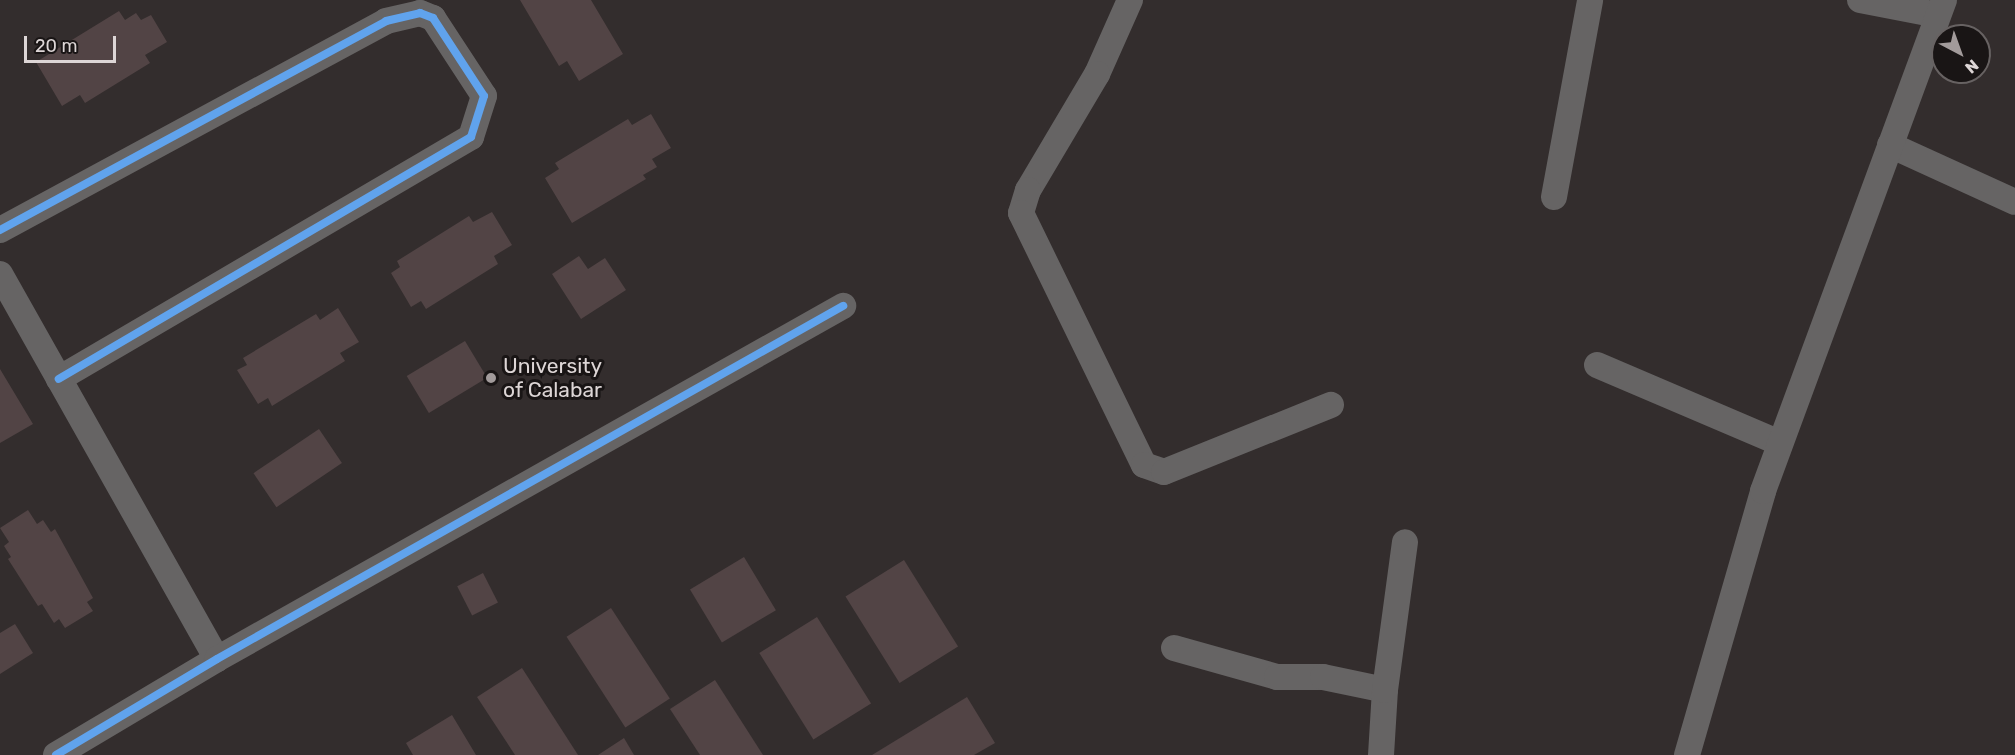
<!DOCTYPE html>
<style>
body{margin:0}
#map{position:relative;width:2015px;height:755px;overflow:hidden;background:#332d2d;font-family:Rubik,sans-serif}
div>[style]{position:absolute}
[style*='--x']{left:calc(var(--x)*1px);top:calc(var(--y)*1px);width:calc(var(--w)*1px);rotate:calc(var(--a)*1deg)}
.building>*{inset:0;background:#524445;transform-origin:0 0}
.street>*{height:26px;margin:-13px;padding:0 13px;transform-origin:13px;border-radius:13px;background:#666464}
.cycleway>*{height:8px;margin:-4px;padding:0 4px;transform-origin:4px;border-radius:4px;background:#60a3ed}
.dots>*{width:16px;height:16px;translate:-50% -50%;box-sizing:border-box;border:3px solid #191515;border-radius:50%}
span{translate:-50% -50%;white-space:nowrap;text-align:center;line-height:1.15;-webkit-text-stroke:6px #191515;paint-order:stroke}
.poi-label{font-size:21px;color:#ddd6d6}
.left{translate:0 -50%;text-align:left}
.north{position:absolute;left:1931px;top:24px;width:60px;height:60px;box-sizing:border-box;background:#191515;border:2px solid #676262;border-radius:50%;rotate:139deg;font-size:16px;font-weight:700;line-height:24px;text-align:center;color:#ddd6d6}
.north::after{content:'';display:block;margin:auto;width:21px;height:27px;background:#a29b9b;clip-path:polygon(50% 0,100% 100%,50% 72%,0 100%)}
.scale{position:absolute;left:24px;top:36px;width:92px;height:27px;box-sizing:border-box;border:3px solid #ddd6d6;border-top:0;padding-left:8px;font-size:18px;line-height:21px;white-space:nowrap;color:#ddd6d6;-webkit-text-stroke:4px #191515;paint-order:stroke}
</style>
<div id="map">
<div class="building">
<i style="clip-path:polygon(520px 0,591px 0,623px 54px,579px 81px,567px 61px,559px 66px)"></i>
<i style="clip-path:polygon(119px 11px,125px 20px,136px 13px,141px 20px,151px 15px,167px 42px,145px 55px,150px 63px,85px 103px,80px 95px,62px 106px,36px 62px)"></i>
<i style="clip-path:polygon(651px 114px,671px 148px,652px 159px,657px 167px,643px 175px,646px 179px,572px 223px,545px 178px,559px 169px,555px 163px,628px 119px,632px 125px)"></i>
<i style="clip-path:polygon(492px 212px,512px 245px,494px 256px,498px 264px,426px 309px,421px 301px,411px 307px,391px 273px,400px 267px,397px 261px,469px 216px,473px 222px)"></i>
<i style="clip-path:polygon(579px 256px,588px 269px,605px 258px,626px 290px,581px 319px,552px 274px)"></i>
<i style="clip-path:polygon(338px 308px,359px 342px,340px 353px,345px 361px,272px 406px,268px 398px,258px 404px,237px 370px,247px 365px,243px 358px,316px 314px,320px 320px)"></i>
<i style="left:465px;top:341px;width:43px;height:68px;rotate:59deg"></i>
<i style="clip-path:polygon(0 369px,33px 424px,0 443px)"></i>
<i style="left:319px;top:429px;width:41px;height:79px;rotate:56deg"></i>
<i style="clip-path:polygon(28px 510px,37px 524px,43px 520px,51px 532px,55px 529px,93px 598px,87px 602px,93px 611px,65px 628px,59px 619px,54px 623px,42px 604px,38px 606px,8px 559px,11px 557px,4px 546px,9px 542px,0 528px)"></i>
<i style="left:744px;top:557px;width:62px;height:63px;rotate:59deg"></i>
<i style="left:904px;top:560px;width:102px;height:69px;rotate:58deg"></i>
<i style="left:483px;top:573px;width:33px;height:29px;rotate:63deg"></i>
<i style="left:611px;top:608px;width:108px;height:53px;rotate:57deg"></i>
<i style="left:817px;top:617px;width:102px;height:68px;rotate:58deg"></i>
<i style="clip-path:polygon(15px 624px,33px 653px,0 674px,0 633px)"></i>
<i style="clip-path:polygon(522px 668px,578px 755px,515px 755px,477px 697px)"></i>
<i style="clip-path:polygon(715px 680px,763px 755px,700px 755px,670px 709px)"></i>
<i style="clip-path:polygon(967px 697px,995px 743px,974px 755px,872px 755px)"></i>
<i style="clip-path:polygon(452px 715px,476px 755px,413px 755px,406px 743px)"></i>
<i style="clip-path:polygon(624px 738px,634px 755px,598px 755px)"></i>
</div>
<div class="street">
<i style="--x:1130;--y:0;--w:81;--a:114"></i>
<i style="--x:1097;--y:74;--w:135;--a:120.7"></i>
<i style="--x:1028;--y:190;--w:24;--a:107"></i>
<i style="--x:1021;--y:213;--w:280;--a:64"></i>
<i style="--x:1144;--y:465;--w:21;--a:19"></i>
<i style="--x:1164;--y:472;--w:180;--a:-21.9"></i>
<i style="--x:1860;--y:0;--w:79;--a:10.9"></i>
<i style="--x:1890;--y:145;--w:137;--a:24.5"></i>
<i style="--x:1554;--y:197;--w:200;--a:-79.6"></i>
<i style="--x:0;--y:230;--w:439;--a:-28.4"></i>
<i style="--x:386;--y:21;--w:35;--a:-13"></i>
<i style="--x:420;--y:13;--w:14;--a:21"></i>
<i style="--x:433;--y:18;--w:93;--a:56.8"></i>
<i style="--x:484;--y:96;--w:43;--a:107.6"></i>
<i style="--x:471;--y:137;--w:478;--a:149.6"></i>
<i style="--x:0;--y:274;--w:442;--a:60.6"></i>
<i style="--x:1597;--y:365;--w:199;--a:23.1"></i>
<i style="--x:1174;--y:648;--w:107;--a:15.7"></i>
<i style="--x:1277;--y:677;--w:46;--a:0"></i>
<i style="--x:1323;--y:677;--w:63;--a:11.8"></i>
<i style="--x:56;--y:755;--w:187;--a:-30.8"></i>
<i style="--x:217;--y:659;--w:719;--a:-29.42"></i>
<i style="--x:1381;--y:755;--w:65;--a:-86.5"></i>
<i style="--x:1385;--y:690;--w:149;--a:-82.3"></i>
<i style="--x:1687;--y:755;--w:275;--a:-73.9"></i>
<i style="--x:1763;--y:491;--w:523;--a:-69.76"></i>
</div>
<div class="cycleway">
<i style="--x:0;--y:230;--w:439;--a:-28.4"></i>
<i style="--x:386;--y:21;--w:35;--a:-13"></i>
<i style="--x:420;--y:13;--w:14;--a:21"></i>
<i style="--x:433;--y:18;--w:93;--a:56.8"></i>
<i style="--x:484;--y:96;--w:43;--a:107.6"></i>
<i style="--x:471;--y:137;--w:478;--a:149.6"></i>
<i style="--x:56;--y:755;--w:187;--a:-30.8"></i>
<i style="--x:217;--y:659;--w:719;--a:-29.42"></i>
</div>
<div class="dots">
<i style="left:491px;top:378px;background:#a29b9b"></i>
</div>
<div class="poi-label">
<span class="left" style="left:503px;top:378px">University<br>of Calabar</span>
</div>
<div class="north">N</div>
<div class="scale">20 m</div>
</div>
